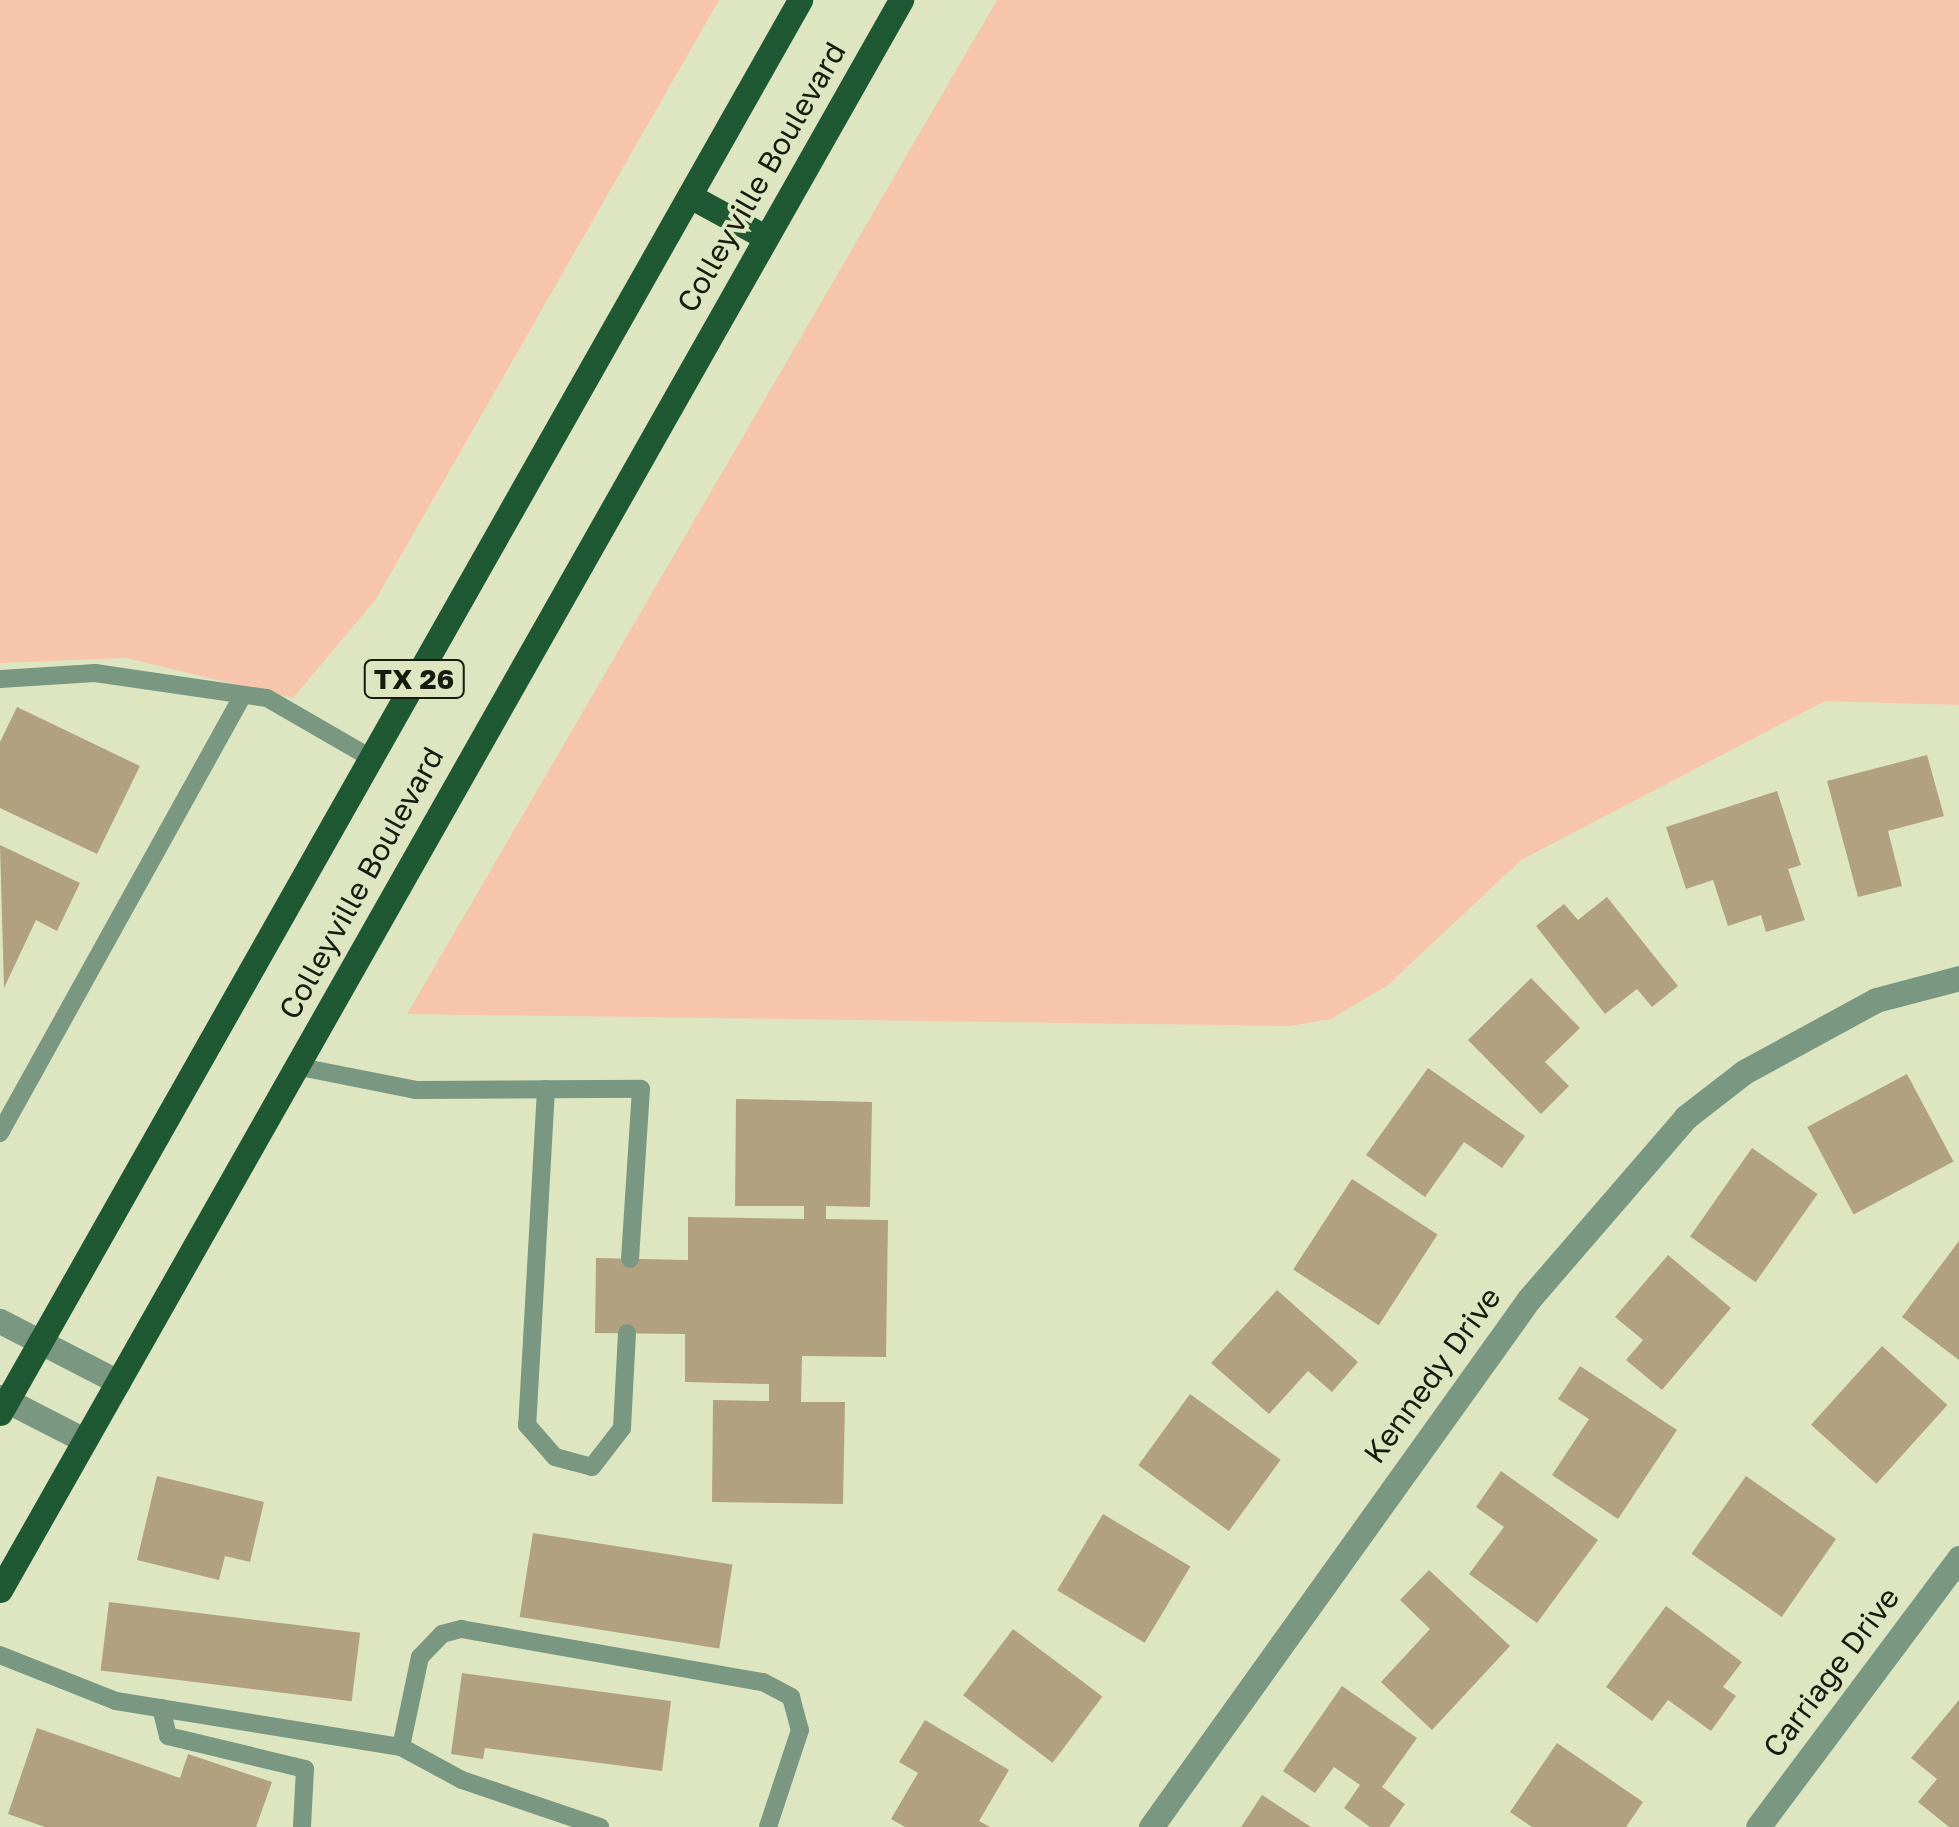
<!DOCTYPE html>
<style>
body{margin:0}
#map{position:relative;width:1959px;height:1827px;overflow:hidden;background:#dde6c1;font-family:"Golos Text",sans-serif}
div>[style]{position:absolute}
[style*='--x']{left:calc(var(--x)*1px);top:calc(var(--y)*1px);width:calc(var(--w)*1px);rotate:calc(var(--a)*1deg)}
.green>*{inset:0;background:#f7c5ac}
.building>*{inset:0;background:#b2a180;transform-origin:0 0}
.lane>*{height:18px;margin:-9px;padding:0 9px;transform-origin:9px;border-radius:9px;background:#7a9781}
.street>*{height:25px;margin:-12.5px;padding:0 12.5px;transform-origin:12.5px;border-radius:12.5px;background:#7a9781}
.primary>*{height:25px;margin:-12.5px;padding:0 12.5px;transform-origin:12.5px;border-radius:12.5px;background:#1e5934}
span{translate:-50% -50%;white-space:nowrap;text-align:center;line-height:1.15;-webkit-text-stroke:8px #dde6c1;paint-order:stroke}
.shield-label span{padding:2px 8px;background:#dde6c1;border:2px solid;border-radius:8px;-webkit-text-stroke-width:0}
.shield-label{font-size:28px;color:#171a0d;font-weight:700}
.street-label{font-size:30px;color:#171a0d}
</style>
<div id="map">
<div class="green">
<i style="clip-path:polygon(0 0,719px 0,376px 599px,293px 698px,126px 658px,0 663px)"></i>
<i style="clip-path:polygon(997px 0,1959px 0,1959px 705px,1825px 701px,1521px 860px,1388px 985px,1331px 1019px,1289px 1026px,407px 1014px)"></i>
</div>
<div class="building">
<i style="clip-path:polygon(17px 707px,140px 766px,97px 854px,0 808px,0 742px)"></i>
<i style="clip-path:polygon(1927px 755px,1944px 816px,1888px 831px,1902px 886px,1858px 897px,1827px 781px)"></i>
<i style="clip-path:polygon(1777px 791px,1801px 865px,1788px 869px,1805px 920px,1766px 932px,1761px 915px,1728px 926px,1713px 880px,1686px 889px,1666px 827px)"></i>
<i style="clip-path:polygon(0 845px,80px 883px,57px 931px,36px 920px,4px 988px)"></i>
<i style="clip-path:polygon(1607px 897px,1678px 986px,1652px 1007px,1637px 989px,1605px 1014px,1536px 926px,1564px 904px,1578px 920px)"></i>
<i style="clip-path:polygon(1531px 978px,1580px 1028px,1545px 1062px,1569px 1086px,1541px 1114px,1468px 1040px)"></i>
<i style="clip-path:polygon(1428px 1068px,1525px 1136px,1502px 1168px,1464px 1142px,1425px 1197px,1366px 1155px)"></i>
<i style="left:1907px;top:1074px;width:99px;height:113px;rotate:62deg"></i>
<i style="clip-path:polygon(736px 1099px,872px 1102px,870px 1207px,826px 1206px,826px 1219px,888px 1220px,886px 1357px,802px 1356px,801px 1402px,845px 1402px,843px 1504px,712px 1502px,713px 1400px,769px 1401px,769px 1384px,685px 1382px,685px 1334px,595px 1333px,596px 1258px,688px 1260px,688px 1217px,804px 1219px,804px 1206px,735px 1206px)"></i>
<i style="left:1752px;top:1148px;width:80px;height:108px;rotate:35deg"></i>
<i style="left:1352px;top:1179px;width:102px;height:108px;rotate:33deg"></i>
<i style="clip-path:polygon(1959px 1241px,1959px 1360px,1902px 1317px)"></i>
<i style="clip-path:polygon(1668px 1255px,1731px 1308px,1662px 1390px,1626px 1360px,1643px 1340px,1615px 1317px)"></i>
<i style="clip-path:polygon(1277px 1290px,1358px 1362px,1332px 1392px,1308px 1371px,1269px 1414px,1211px 1363px)"></i>
<i style="left:1882px;top:1346px;width:88px;height:106px;rotate:42deg"></i>
<i style="clip-path:polygon(1580px 1366px,1677px 1430px,1618px 1519px,1552px 1475px,1589px 1419px,1558px 1399px)"></i>
<i style="left:1190px;top:1394px;width:112px;height:88px;rotate:36deg"></i>
<i style="clip-path:polygon(1501px 1471px,1598px 1540px,1537px 1623px,1469px 1574px,1504px 1527px,1476px 1507px)"></i>
<i style="clip-path:polygon(157px 1476px,264px 1502px,250px 1562px,225px 1556px,219px 1580px,137px 1560px)"></i>
<i style="left:1746px;top:1476px;width:110px;height:95px;rotate:35deg"></i>
<i style="left:1103px;top:1514px;width:102px;height:89px;rotate:31deg"></i>
<i style="left:533px;top:1533px;width:202px;height:85px;rotate:9deg"></i>
<i style="clip-path:polygon(1429px 1570px,1510px 1646px,1432px 1730px,1381px 1682px,1430px 1629px,1400px 1600px)"></i>
<i style="left:109px;top:1602px;width:253px;height:69px;rotate:7deg"></i>
<i style="clip-path:polygon(1666px 1606px,1742px 1662px,1723px 1687px,1736px 1696px,1711px 1731px,1668px 1700px,1652px 1721px,1606px 1687px)"></i>
<i style="left:1013px;top:1629px;width:112px;height:83px;rotate:37deg"></i>
<i style="clip-path:polygon(462px 1673px,671px 1701px,662px 1771px,485px 1748px,483px 1759px,451px 1754px)"></i>
<i style="clip-path:polygon(1342px 1686px,1417px 1738px,1382px 1787px,1405px 1804px,1389px 1827px,1370px 1827px,1344px 1808px,1360px 1785px,1334px 1767px,1315px 1793px,1283px 1771px)"></i>
<i style="clip-path:polygon(1959px 1700px,1959px 1827px,1949px 1827px,1918px 1802px,1937px 1779px,1911px 1758px)"></i>
<i style="clip-path:polygon(925px 1720px,1009px 1770px,979px 1821px,990px 1827px,905px 1827px,891px 1819px,918px 1773px,899px 1762px)"></i>
<i style="clip-path:polygon(37px 1728px,180px 1778px,188px 1754px,272px 1782px,256px 1827px,45px 1827px,8px 1814px)"></i>
<i style="clip-path:polygon(1557px 1743px,1643px 1802px,1626px 1827px,1532px 1827px,1510px 1812px)"></i>
<i style="clip-path:polygon(1262px 1795px,1311px 1827px,1241px 1827px)"></i>
</div>
<div class="lane">
<i style="--x:0;--y:679;--w:95;--a:-3.6"></i>
<i style="--x:95;--y:673;--w:174;--a:8.3"></i>
<i style="--x:267;--y:698;--w:118;--a:30"></i>
<i style="--x:295;--y:1066;--w:123;--a:11.2"></i>
<i style="--x:416;--y:1090;--w:225;--a:-0.3"></i>
<i style="--x:641;--y:1089;--w:170;--a:93.7"></i>
<i style="--x:546;--y:1089;--w:337;--a:93.2"></i>
<i style="--x:527;--y:1425;--w:43;--a:48.8"></i>
<i style="--x:555;--y:1457;--w:38;--a:15"></i>
<i style="--x:592;--y:1467;--w:49;--a:-52.4"></i>
<i style="--x:622;--y:1428;--w:95;--a:-87"></i>
<i style="--x:0;--y:1133;--w:501;--a:-60.98"></i>
<i style="--x:0;--y:1655;--w:125;--a:21.6"></i>
<i style="--x:116;--y:1701;--w:289;--a:9.2"></i>
<i style="--x:401;--y:1747;--w:69;--a:28.4"></i>
<i style="--x:462;--y:1780;--w:146;--a:18.8"></i>
<i style="--x:161;--y:1708;--w:29;--a:76"></i>
<i style="--x:168;--y:1736;--w:141;--a:13.5"></i>
<i style="--x:305;--y:1769;--w:58;--a:93"></i>
<i style="--x:401;--y:1747;--w:92;--a:-78.1"></i>
<i style="--x:420;--y:1657;--w:32;--a:-46"></i>
<i style="--x:442;--y:1634;--w:20;--a:-15"></i>
<i style="--x:461;--y:1629;--w:307;--a:10"></i>
<i style="--x:763;--y:1682;--w:32;--a:28"></i>
<i style="--x:791;--y:1697;--w:34;--a:75"></i>
<i style="--x:800;--y:1730;--w:102;--a:108.3"></i>
</div>
<div class="street">
<i style="--x:0;--y:1321;--w:133;--a:27.3"></i>
<i style="--x:0;--y:1397;--w:94;--a:27.1"></i>
<i style="--x:1151;--y:1827;--w:649;--a:-54.4"></i>
<i style="--x:1529;--y:1299;--w:240;--a:-49.2"></i>
<i style="--x:1686;--y:1117;--w:73;--a:-37.8"></i>
<i style="--x:1744;--y:1072;--w:150;--a:-28.6"></i>
<i style="--x:1876;--y:1000;--w:86;--a:-14.8"></i>
<i style="--x:1758;--y:1827;--w:336;--a:-53.2"></i>
</div>
<div class="primary">
<i style="--x:690;--y:196;--w:83;--a:28.7"></i>
<i style="--x:0;--y:1413;--w:1624;--a:-60.48"></i>
<i style="--x:0;--y:1590;--w:1828;--a:-60.46"></i>
</div>
<div class="shield-label">
<span style="left:414px;top:679px">TX 26</span>
</div>
<div class="street-label">
<span style="left:761px;top:177px;rotate:-60deg">Colleyville Boulevard</span>
<span style="left:361px;top:883px;rotate:-61deg">Colleyville Boulevard</span>
<span style="left:1432px;top:1375px;rotate:-54deg">Kennedy Drive</span>
<span style="left:1831px;top:1672px;rotate:-53deg">Carriage Drive</span>
</div>
</div>
